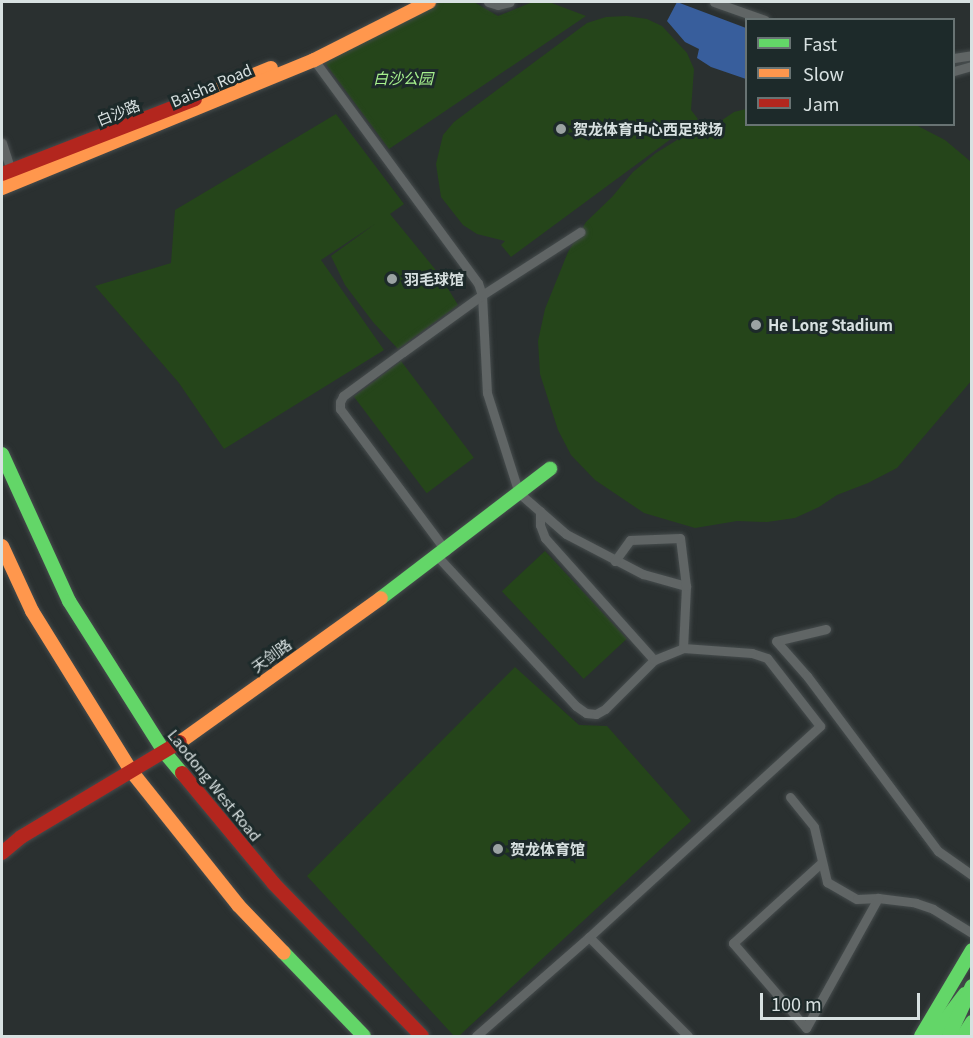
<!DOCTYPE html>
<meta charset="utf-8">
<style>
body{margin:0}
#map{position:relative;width:973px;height:1038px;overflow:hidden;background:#2a3030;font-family:Georgia,"Noto Sans SC",serif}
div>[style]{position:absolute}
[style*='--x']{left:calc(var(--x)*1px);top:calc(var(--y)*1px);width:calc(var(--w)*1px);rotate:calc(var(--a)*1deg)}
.green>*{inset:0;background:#25451a;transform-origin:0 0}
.water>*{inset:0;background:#385e9c}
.roads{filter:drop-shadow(0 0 2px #464c4d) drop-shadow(0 0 2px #464c4d)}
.street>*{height:9px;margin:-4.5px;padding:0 4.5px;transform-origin:4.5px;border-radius:4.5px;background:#606565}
.fast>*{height:14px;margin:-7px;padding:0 7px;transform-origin:7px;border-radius:7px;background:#63d668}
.slow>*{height:14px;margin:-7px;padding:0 7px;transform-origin:7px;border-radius:7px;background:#ff974d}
.jam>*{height:14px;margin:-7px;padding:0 7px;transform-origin:7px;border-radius:7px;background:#b3261e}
.dots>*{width:16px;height:16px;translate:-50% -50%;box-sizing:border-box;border:3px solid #1d2a2a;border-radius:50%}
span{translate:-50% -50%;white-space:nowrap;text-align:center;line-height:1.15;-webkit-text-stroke:6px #1d2a2a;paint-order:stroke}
.park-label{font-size:15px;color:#a7f18e;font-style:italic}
.street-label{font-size:15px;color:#d8e1e1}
.poi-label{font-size:15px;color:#d8e1e1;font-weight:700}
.left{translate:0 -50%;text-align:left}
.frame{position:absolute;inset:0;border:3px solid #d8e1e1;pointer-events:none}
.legend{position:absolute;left:745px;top:18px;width:210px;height:108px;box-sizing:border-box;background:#1d2a2a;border:2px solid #687373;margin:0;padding:8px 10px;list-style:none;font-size:18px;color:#d8e1e1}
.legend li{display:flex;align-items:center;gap:12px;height:30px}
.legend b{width:30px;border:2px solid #687373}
.scale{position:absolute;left:760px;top:993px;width:160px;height:27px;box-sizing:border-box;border:3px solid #d8e1e1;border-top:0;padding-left:8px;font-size:18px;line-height:21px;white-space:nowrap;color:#d8e1e1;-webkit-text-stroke:4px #1d2a2a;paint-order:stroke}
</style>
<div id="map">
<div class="green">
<i style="clip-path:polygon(439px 2px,474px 2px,498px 16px,530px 3px,549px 2px,586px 16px,389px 149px,325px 63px)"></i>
<i style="clip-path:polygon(627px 16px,647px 19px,662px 26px,687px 53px,694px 69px,691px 110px,698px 119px,511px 257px,501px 245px,505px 241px,477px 234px,463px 225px,441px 197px,436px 164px,443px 135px,454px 122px,587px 23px,606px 17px)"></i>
<i style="clip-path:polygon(746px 109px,746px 124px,916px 125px,945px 140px,970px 161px,972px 380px,897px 468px,868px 483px,837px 495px,819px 507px,795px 518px,767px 522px,737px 521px,695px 528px,644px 513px,595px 480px,571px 455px,558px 430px,540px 374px,538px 341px,545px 309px,568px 252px,586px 222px,612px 197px,633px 172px,656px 153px,677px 140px,709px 129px,734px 112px)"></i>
<i style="clip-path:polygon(336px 114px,404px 204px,390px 214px,439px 274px,458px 305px,398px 349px,373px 322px,345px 285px,331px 256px,375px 224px,321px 260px,384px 350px,224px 449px,179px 383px,95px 286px,171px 263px,175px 210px)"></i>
<i style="left:401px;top:361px;width:121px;height:59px;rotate:53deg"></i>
<i style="left:545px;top:551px;width:120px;height:59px;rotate:47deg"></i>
<i style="clip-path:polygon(515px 667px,579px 725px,607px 726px,691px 821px,459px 1036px,454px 1036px,307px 876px)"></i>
</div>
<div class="water">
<i style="clip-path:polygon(677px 2px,746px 28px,746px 79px,711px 67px,697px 58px,699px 49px,685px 42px,667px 21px)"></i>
</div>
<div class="roads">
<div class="street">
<i style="--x:488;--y:2;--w:10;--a:17"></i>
<i style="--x:498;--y:5;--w:12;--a:-14"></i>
<i style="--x:714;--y:2;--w:54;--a:19.4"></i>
<i style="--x:954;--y:58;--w:18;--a:-9"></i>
<i style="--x:314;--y:60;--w:277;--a:53.7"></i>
<i style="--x:478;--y:283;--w:13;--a:72"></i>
<i style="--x:482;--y:295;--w:98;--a:87.1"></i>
<i style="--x:487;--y:393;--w:105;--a:72.3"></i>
<i style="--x:519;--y:493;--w:62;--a:41.1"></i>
<i style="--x:566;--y:534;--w:87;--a:27.5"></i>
<i style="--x:643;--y:574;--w:45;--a:15.6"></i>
<i style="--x:954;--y:71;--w:19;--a:-16"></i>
<i style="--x:2;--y:143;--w:29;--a:72"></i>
<i style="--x:540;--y:511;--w:14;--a:90"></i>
<i style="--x:540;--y:525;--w:14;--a:69"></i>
<i style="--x:545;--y:538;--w:164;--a:48.2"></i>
<i style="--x:446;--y:551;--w:177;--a:-126.7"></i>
<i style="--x:340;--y:409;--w:7;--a:-90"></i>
<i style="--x:340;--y:402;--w:7;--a:-63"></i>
<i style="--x:343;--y:396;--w:74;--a:-36.3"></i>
<i style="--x:403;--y:352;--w:97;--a:-35.8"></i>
<i style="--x:482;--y:295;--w:117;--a:-32.7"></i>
<i style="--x:438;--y:557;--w:203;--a:47.2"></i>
<i style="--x:576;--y:706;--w:12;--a:35"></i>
<i style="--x:586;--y:713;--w:10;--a:6"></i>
<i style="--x:596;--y:714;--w:10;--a:-29"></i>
<i style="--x:605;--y:709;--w:69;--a:-45"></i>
<i style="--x:654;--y:660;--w:31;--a:-22"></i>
<i style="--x:826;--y:629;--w:51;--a:166.5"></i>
<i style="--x:776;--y:641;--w:47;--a:48.5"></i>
<i style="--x:807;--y:676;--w:219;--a:53.2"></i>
<i style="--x:938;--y:851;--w:42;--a:35.2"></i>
<i style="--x:790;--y:797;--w:38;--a:51"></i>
<i style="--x:814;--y:827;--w:57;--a:76.7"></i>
<i style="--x:827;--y:882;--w:34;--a:30"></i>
<i style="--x:857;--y:899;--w:21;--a:-3"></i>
<i style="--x:878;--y:898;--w:38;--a:7"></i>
<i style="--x:916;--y:903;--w:18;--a:19"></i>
<i style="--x:933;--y:909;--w:46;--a:31.6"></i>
<i style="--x:821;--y:863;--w:119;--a:137.7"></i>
<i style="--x:733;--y:943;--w:112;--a:49.3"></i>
<i style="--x:806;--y:1028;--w:149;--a:-61"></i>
<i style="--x:589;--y:937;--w:140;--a:45"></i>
<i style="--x:476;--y:1036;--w:150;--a:-41.2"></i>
<i style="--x:589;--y:937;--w:313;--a:-42.4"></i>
<i style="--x:820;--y:726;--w:86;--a:-127.9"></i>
<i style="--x:767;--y:658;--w:16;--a:-162"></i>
<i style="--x:752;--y:653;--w:69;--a:-175.9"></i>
<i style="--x:683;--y:648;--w:62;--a:-87.2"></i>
<i style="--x:686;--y:586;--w:48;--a:-97.1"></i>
<i style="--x:680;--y:538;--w:50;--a:177.7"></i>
<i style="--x:630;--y:540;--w:26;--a:126"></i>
</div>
<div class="fast">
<i style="--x:2;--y:454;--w:162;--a:65.5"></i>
<i style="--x:69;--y:601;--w:180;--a:57.7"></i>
<i style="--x:165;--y:753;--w:26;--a:50"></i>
<i style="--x:381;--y:598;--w:213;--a:-37.4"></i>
<i style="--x:284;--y:953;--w:115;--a:46.1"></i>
<i style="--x:921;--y:1036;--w:100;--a:-59.3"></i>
<i style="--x:933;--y:1036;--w:53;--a:-52.7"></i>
<i style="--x:949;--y:1036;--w:55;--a:-65.3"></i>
<i style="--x:963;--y:1036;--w:17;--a:-57"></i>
</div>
<div class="slow">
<i style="--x:195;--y:99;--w:82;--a:-22.2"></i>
<i style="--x:2;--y:188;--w:337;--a:-22.3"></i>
<i style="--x:314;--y:60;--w:129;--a:-26.8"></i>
<i style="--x:2;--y:546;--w:72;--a:65.2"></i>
<i style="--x:32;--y:611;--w:190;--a:58.2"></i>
<i style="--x:132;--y:772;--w:170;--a:51.4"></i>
<i style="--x:238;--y:905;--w:66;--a:46.2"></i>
<i style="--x:180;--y:742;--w:247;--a:-35.6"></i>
</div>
<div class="jam">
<i style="--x:2;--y:174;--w:207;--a:-21.2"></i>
<i style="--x:182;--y:773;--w:144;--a:50.3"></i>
<i style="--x:274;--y:884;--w:212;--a:45.8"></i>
<i style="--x:2;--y:853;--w:25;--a:-40"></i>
<i style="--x:21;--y:837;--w:185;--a:-30.9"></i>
</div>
</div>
<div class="dots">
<i style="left:561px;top:129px;background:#9ba3a3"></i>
<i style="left:392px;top:279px;background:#9ba3a3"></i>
<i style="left:756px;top:325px;background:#9ba3a3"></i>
<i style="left:498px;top:849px;background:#9ba3a3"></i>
</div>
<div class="park-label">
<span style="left:403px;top:78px">白沙公园</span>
</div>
<div class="street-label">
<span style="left:211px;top:85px;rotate:-23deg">Baisha Road</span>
<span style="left:118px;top:112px;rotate:-22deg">白沙路</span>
<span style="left:271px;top:655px;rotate:-36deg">天剑路</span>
<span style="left:215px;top:785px;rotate:51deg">Laodong West Road</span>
</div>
<div class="poi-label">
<span class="left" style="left:573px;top:129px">贺龙体育中心西足球场</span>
<span class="left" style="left:404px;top:279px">羽毛球馆</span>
<span class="left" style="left:768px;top:325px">He Long Stadium</span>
<span class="left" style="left:510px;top:849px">贺龙体育馆</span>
</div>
<div class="frame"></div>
<ul class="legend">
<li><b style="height:8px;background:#63d668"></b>Fast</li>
<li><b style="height:8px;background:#ff974d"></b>Slow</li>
<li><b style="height:8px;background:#b3261e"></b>Jam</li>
</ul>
<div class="scale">100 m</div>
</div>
